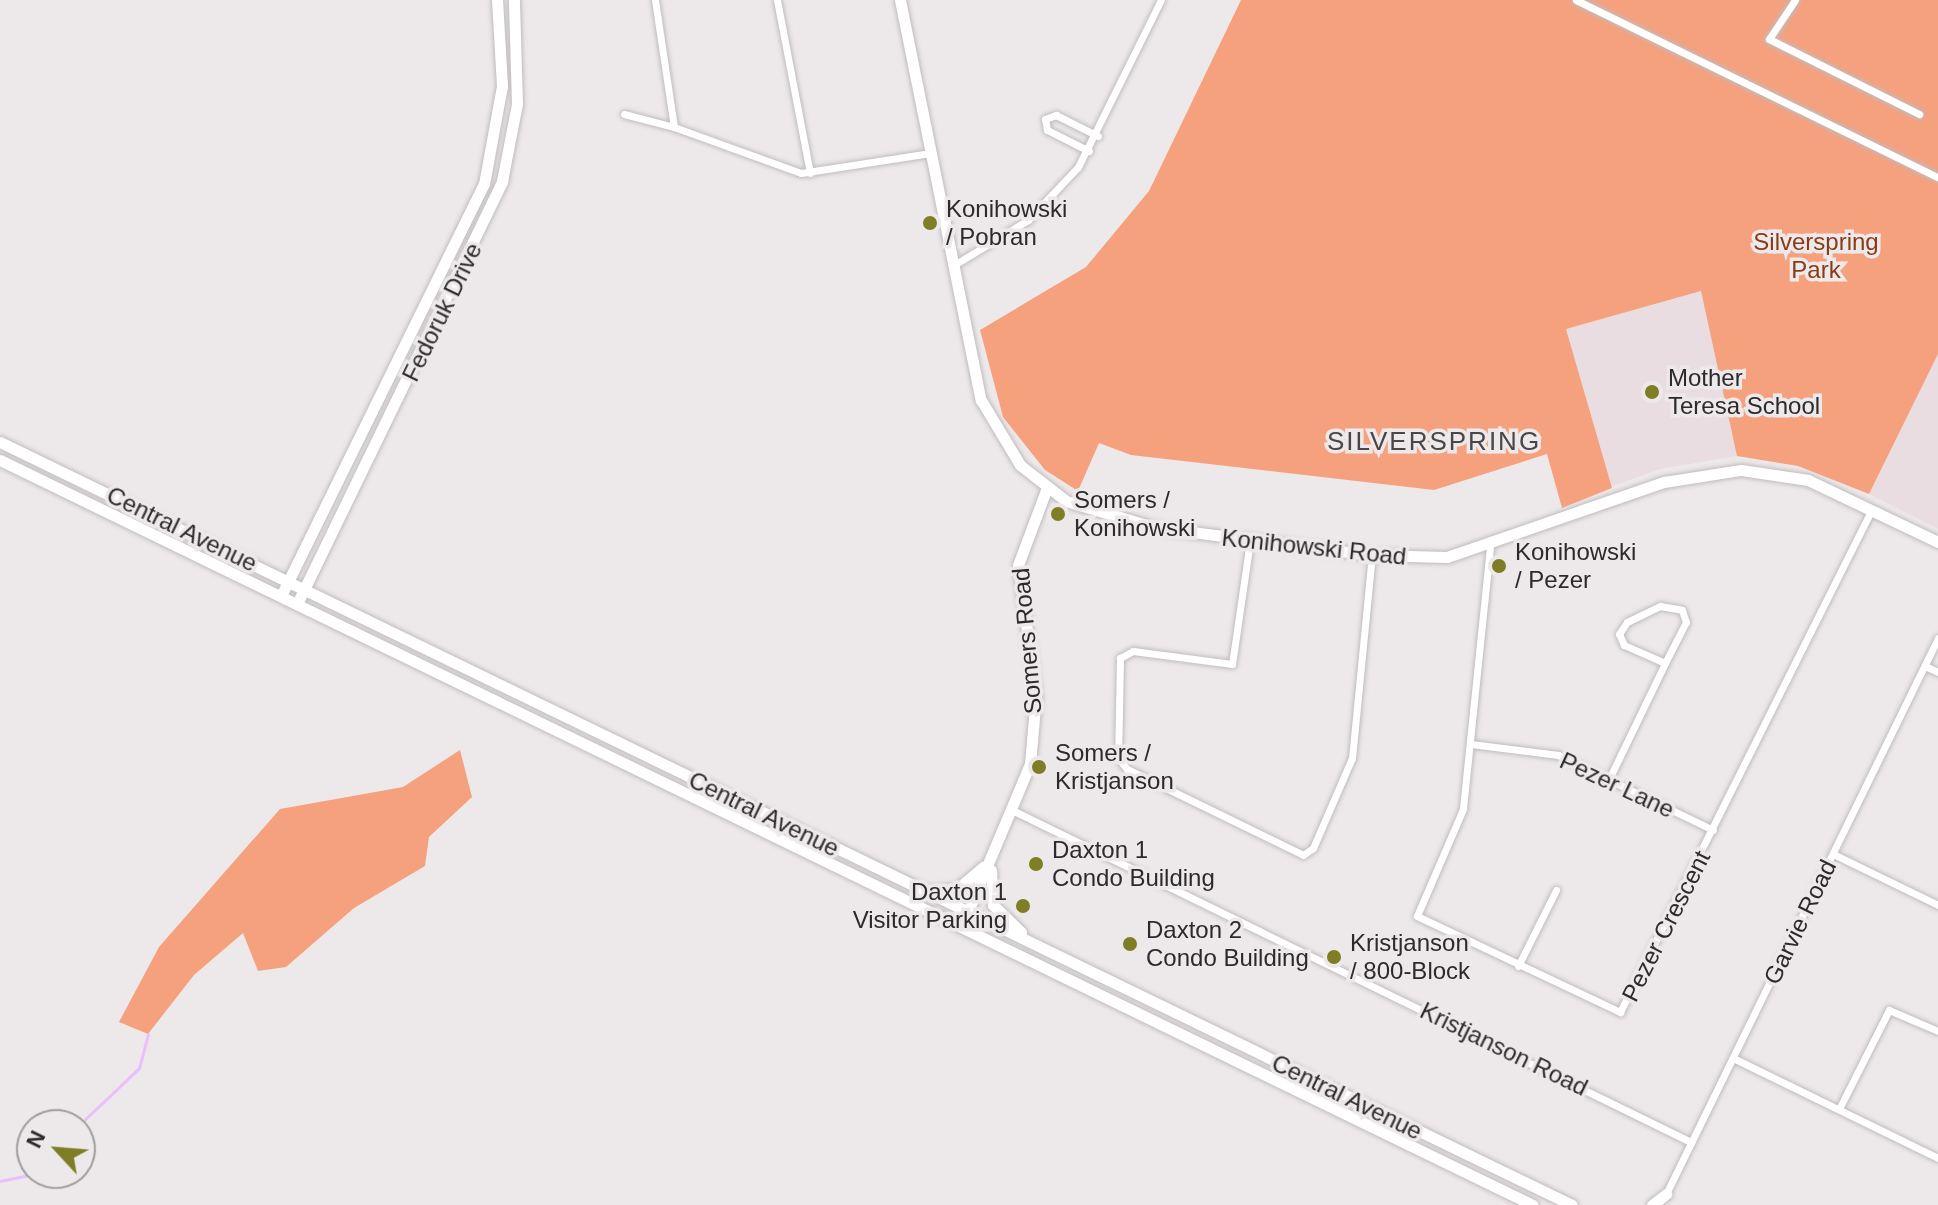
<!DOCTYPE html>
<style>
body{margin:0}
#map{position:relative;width:1938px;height:1205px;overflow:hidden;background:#ede9ea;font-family:Helvetica,sans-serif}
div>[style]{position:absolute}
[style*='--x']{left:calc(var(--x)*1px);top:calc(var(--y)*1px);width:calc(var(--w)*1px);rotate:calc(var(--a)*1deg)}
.built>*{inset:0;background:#eadde1}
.green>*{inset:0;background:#f5a17e}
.stream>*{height:3px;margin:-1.5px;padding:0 1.5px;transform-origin:1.5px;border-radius:1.5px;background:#e9bffc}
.roads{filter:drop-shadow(0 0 2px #c1bcbd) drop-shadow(0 0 2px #c1bcbd)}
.street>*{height:7px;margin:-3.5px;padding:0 3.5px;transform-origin:3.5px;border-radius:3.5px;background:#fff}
.secondary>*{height:11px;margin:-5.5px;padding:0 5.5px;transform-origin:5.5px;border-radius:5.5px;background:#fff}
.dots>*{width:22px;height:22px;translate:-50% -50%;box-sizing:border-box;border:4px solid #ede9ea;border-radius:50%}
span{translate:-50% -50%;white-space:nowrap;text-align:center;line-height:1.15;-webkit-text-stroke:7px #ede9ea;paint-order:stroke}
.poi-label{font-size:24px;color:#2c2a2a}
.left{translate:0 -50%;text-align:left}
.right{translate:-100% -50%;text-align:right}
.park-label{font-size:24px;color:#893b15}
.street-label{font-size:24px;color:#2c2a2a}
.neighbourhood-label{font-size:26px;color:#4a4647;letter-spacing:2px}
.north{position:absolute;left:16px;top:1109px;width:80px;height:80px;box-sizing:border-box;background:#ede9ea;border:2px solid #a09d9d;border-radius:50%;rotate:296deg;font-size:22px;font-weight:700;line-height:32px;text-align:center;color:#2c2a2a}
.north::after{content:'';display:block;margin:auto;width:28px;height:36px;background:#7e7e26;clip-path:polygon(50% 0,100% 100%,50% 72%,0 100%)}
</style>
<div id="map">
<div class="built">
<i style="clip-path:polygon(1702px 291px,1737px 456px,1660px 469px,1605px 489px,1566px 328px)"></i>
<i style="clip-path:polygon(1938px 354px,1938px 529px,1869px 494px)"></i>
</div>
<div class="green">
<i style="clip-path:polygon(1241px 0,1938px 0,1938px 354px,1869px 494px,1798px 466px,1737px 456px,1701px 291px,1566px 329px,1612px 488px,1562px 508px,1547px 454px,1434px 490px,1131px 455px,1099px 443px,1078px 491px,1045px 470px,1003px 417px,980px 330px,1086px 267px,1149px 191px)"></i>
<i style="clip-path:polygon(460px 750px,472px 797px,429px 837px,425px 866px,354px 908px,286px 967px,258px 971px,243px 933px,194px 975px,148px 1034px,119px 1022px,159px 947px,280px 809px,403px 787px)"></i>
</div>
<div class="stream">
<i style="--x:79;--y:1125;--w:83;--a:-43.5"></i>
<i style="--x:139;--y:1068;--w:35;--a:-75"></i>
<i style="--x:0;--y:1181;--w:40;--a:-12"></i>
</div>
<div class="roads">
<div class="street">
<i style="--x:655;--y:0;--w:128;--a:81.5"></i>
<i style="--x:674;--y:127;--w:135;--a:19.9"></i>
<i style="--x:801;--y:173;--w:131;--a:-8.8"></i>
<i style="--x:777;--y:0;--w:176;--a:79.2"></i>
<i style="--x:1576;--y:0;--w:403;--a:26.1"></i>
<i style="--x:1795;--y:0;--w:47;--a:123.7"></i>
<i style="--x:1769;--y:39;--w:168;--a:26.6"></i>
<i style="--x:624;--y:114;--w:52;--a:14.6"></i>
<i style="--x:1089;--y:151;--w:47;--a:-153.4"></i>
<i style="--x:1047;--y:130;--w:11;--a:-100"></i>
<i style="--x:1045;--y:119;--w:12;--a:-20"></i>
<i style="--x:1056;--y:115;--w:47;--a:26.6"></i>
<i style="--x:954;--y:265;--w:87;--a:-31.3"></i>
<i style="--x:1028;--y:220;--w:73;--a:-46.7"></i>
<i style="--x:1078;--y:167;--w:186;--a:-63.6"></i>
<i style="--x:1250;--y:541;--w:124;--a:98.3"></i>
<i style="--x:1232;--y:664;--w:100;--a:-172.5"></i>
<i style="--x:1133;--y:651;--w:15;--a:152"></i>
<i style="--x:1120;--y:658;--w:100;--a:91.1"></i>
<i style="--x:1118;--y:758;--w:14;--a:51"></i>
<i style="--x:1127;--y:769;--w:196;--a:26"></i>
<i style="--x:1303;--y:855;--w:12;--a:-35"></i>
<i style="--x:1313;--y:848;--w:98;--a:-66.6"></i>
<i style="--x:1352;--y:758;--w:204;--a:-84.4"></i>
<i style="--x:1490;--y:547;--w:263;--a:95.9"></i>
<i style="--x:1463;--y:809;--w:116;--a:113.3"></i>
<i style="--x:1417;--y:916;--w:225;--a:25.3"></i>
<i style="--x:1620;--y:1012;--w:563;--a:-63.39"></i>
<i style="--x:1660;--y:606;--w:22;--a:10"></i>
<i style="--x:1682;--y:610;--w:13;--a:72"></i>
<i style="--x:1686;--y:622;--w:46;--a:117.1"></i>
<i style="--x:1665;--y:663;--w:45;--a:-156.3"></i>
<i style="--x:1624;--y:645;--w:12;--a:-114"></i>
<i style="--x:1619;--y:634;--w:14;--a:-56"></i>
<i style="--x:1627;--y:622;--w:37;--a:-26"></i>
<i style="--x:1925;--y:666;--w:14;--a:25"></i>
<i style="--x:1471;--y:744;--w:88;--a:7.2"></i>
<i style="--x:1558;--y:755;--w:172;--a:25.8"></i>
<i style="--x:1609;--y:779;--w:129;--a:-64.2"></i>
<i style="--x:1014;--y:811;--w:754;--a:26.06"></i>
<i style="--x:1833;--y:854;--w:117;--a:25.9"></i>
<i style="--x:1518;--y:966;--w:85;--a:-63.4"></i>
<i style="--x:1733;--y:1058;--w:228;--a:26"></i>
<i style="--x:1839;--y:1109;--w:111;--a:-63.2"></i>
<i style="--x:1889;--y:1010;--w:53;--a:23.2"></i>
<i style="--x:1665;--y:1196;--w:621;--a:-63.93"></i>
</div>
<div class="secondary">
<i style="--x:900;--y:0;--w:408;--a:78.6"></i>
<i style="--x:981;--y:400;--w:76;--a:59"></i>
<i style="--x:1020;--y:465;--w:58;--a:38"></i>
<i style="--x:1066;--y:501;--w:91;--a:16.6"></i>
<i style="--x:1153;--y:527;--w:221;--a:7.3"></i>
<i style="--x:1372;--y:555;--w:75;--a:1.5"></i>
<i style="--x:1447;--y:557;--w:230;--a:-19.1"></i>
<i style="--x:1664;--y:482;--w:78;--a:-8.9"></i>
<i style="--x:1741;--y:470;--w:68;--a:8.5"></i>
<i style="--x:1808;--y:480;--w:144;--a:25.5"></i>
<i style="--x:0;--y:442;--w:1747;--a:25.89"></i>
<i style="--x:0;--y:460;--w:1704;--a:25.92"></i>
<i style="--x:281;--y:596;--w:459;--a:-63.8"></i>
<i style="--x:484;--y:184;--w:100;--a:-79.6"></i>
<i style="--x:502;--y:86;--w:86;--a:-93.3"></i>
<i style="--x:297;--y:604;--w:470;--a:-64.1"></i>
<i style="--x:502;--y:181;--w:78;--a:-79"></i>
<i style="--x:517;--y:104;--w:104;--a:-91.7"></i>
<i style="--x:991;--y:870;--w:35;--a:87"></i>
<i style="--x:993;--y:905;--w:39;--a:44"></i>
<i style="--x:931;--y:891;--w:26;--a:-4"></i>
<i style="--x:957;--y:889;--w:35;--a:-40"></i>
<i style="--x:966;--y:916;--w:165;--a:-67.2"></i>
<i style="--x:1030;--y:764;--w:68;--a:-85"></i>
<i style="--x:1036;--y:696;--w:132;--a:-97.8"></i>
<i style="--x:1018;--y:565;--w:80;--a:-69.5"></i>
<i style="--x:1652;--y:1205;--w:18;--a:-38"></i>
</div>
</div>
<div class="dots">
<i style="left:930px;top:223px;background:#7e7e26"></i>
<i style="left:1652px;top:392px;background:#7e7e26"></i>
<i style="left:1058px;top:514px;background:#7e7e26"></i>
<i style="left:1499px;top:566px;background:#7e7e26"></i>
<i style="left:1039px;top:767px;background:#7e7e26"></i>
<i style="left:1036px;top:864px;background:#7e7e26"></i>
<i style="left:1023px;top:906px;background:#7e7e26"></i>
<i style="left:1130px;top:944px;background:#7e7e26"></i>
<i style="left:1334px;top:957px;background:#7e7e26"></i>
</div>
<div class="poi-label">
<span class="left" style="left:946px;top:223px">Konihowski<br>/ Pobran</span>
<span class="left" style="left:1668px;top:392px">Mother<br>Teresa School</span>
<span class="left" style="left:1074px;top:514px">Somers /<br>Konihowski</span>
<span class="left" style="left:1515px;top:566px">Konihowski<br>/ Pezer</span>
<span class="left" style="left:1055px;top:767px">Somers /<br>Kristjanson</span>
<span class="left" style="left:1052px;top:864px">Daxton 1<br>Condo Building</span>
<span class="right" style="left:1007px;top:906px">Daxton 1<br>Visitor Parking</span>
<span class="left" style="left:1146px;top:944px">Daxton 2<br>Condo Building</span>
<span class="left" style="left:1350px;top:957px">Kristjanson<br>/ 800-Block</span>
</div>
<div class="park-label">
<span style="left:1816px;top:256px">Silverspring<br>Park</span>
</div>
<div class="street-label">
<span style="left:442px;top:312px;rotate:-64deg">Fedoruk Drive</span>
<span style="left:182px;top:529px;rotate:26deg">Central Avenue</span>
<span style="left:1314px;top:547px;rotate:6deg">Konihowski Road</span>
<span style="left:1027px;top:641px;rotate:-95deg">Somers Road</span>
<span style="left:1617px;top:785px;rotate:25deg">Pezer Lane</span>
<span style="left:764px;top:814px;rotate:26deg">Central Avenue</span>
<span style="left:1800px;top:922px;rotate:-64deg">Garvie Road</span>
<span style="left:1666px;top:926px;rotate:-63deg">Pezer Crescent</span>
<span style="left:1504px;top:1049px;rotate:26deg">Kristjanson Road</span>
<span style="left:1347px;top:1097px;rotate:26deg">Central Avenue</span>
</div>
<div class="neighbourhood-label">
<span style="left:1434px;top:442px">SILVERSPRING</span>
</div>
<div class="north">N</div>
</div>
